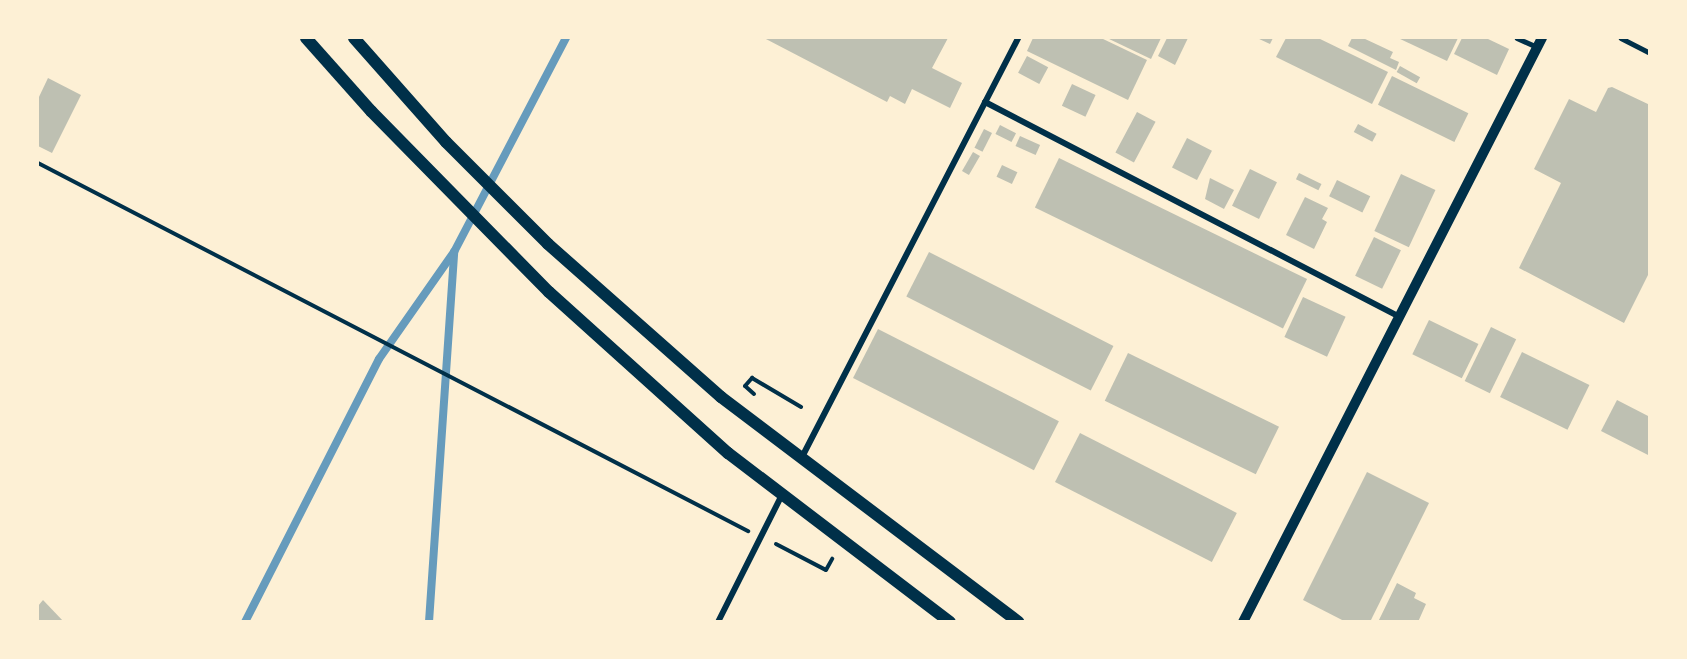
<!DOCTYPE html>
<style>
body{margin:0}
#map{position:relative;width:1687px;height:659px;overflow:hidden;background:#fdf0d5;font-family:Mulish,sans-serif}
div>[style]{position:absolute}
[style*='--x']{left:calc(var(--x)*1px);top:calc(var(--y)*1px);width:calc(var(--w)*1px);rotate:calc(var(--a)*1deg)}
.stream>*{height:8px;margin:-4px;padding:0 4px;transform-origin:4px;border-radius:4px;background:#669bbc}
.building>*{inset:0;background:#bec0b2;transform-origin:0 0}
.path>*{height:4px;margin:-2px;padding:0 2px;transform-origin:2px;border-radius:2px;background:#003049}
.service>*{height:4.5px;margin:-2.25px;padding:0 2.25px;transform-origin:2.25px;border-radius:2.25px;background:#003049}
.minor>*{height:6px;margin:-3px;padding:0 3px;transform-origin:3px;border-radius:3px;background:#003049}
.tertiary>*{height:10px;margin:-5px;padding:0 5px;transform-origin:5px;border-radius:5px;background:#003049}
.secondary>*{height:12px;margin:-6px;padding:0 6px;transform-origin:6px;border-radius:6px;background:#003049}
span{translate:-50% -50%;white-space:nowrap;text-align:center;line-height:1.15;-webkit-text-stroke:4.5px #fdf0d5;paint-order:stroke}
.frame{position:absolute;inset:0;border:39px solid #fdf0d5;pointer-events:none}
</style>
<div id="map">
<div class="stream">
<i style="--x:245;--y:622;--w:295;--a:-63"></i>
<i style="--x:379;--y:359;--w:131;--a:-55"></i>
<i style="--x:454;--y:252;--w:242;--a:-62.4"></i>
<i style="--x:429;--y:622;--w:371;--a:-86.1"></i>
</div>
<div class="building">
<i style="clip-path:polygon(764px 38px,948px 38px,932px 68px,962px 83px,950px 108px,912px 89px,905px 104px,890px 96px,887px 102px)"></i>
<i style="clip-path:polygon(1033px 38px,1101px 38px,1147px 60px,1128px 100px,1027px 51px)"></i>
<i style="clip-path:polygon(1107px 38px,1161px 38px,1151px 59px)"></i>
<i style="clip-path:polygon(1167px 38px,1188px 38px,1175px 65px,1158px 56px)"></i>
<i style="clip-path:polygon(1257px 38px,1273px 38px,1270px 44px)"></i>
<i style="clip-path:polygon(1286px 38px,1318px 38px,1388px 72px,1372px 104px,1276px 57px)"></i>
<i style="clip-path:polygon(1352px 38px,1363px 38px,1393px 52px,1390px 58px,1399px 62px,1396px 70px,1348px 46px)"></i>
<i style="clip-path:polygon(1398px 38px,1458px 38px,1447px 61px)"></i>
<i style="clip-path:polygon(1462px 38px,1486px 38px,1509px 49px,1497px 75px,1454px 54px)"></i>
<i style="left:1027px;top:56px;width:24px;height:19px;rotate:28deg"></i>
<i style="left:1400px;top:66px;width:23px;height:7px;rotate:29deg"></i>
<i style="left:1392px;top:76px;width:85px;height:32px;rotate:26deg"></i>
<i style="clip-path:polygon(48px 78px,81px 95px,52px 153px,38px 146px,38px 99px)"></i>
<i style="left:1072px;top:84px;width:26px;height:24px;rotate:25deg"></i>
<i style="clip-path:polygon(1612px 87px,1650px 105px,1650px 271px,1624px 323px,1519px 268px,1561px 183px,1534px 169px,1569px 99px,1596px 112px,1608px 88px)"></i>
<i style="left:1137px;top:112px;width:21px;height:46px;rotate:28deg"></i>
<i style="left:1358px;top:124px;width:21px;height:9px;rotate:28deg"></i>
<i style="left:1000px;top:125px;width:18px;height:10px;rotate:27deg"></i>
<i style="left:984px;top:129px;width:9px;height:21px;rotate:27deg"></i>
<i style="left:1020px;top:136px;width:22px;height:11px;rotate:24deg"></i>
<i style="left:1187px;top:138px;width:28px;height:33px;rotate:27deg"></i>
<i style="left:973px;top:152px;width:8px;height:22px;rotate:30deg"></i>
<i style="left:1059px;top:158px;width:276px;height:55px;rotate:26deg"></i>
<i style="left:1002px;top:165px;width:17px;height:13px;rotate:25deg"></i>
<i style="left:1250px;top:169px;width:30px;height:41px;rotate:26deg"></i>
<i style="left:1299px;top:173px;width:25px;height:7px;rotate:26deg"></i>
<i style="left:1401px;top:174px;width:38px;height:63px;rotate:25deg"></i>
<i style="clip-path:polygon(1210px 178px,1234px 190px,1224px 209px,1205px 199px)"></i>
<i style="left:1337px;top:180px;width:37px;height:18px;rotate:26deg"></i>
<i style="clip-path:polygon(1305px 197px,1328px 208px,1322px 219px,1327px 222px,1314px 249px,1286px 235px)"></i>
<i style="left:1374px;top:237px;width:30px;height:43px;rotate:26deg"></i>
<i style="left:929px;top:252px;width:207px;height:50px;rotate:27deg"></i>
<i style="left:1303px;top:297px;width:47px;height:44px;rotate:25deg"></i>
<i style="left:1429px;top:320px;width:55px;height:38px;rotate:26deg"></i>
<i style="left:1491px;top:327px;width:28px;height:60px;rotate:26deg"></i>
<i style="left:878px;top:329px;width:203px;height:55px;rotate:27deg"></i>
<i style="left:1522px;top:352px;width:75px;height:50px;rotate:26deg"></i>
<i style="left:1128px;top:353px;width:168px;height:53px;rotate:26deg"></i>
<i style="clip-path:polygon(1617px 400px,1650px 417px,1650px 456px,1601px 431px)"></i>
<i style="left:1080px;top:433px;width:176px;height:55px;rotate:27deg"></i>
<i style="clip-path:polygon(1367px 472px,1429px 503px,1370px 622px,1346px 622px,1303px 600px)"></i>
<i style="clip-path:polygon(1397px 583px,1416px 593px,1414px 598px,1426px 604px,1418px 622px,1378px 622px)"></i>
<i style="clip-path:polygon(43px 600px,64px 622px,38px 622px,38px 606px)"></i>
</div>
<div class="path">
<i style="--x:38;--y:163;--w:800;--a:27.4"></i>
<i style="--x:754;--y:394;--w:12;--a:-138"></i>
<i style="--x:745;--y:386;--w:11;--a:-49"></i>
<i style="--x:752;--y:378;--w:57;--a:30.6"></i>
<i style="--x:776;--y:544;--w:56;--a:27.5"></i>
<i style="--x:826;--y:570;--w:13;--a:-61"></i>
</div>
<div class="service">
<i style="--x:1517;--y:38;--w:22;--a:24"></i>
<i style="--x:1621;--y:38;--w:33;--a:27"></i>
</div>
<div class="minor">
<i style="--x:985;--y:102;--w:467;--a:27.4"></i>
<i style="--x:802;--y:457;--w:471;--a:-62.7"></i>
<i style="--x:718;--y:622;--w:142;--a:-63.3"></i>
</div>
<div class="tertiary">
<i style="--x:1243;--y:622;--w:656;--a:-62.89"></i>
</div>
<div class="secondary">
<i style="--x:306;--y:38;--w:98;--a:48.3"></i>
<i style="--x:371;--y:111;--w:254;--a:45.5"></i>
<i style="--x:549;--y:292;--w:241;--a:42"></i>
<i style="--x:728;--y:453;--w:279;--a:37.3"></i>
<i style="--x:354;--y:38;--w:139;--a:48.5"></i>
<i style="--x:446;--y:142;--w:144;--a:45"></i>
<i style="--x:548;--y:244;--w:231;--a:41.5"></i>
<i style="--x:721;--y:397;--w:373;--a:37.1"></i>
</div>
<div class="frame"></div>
</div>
